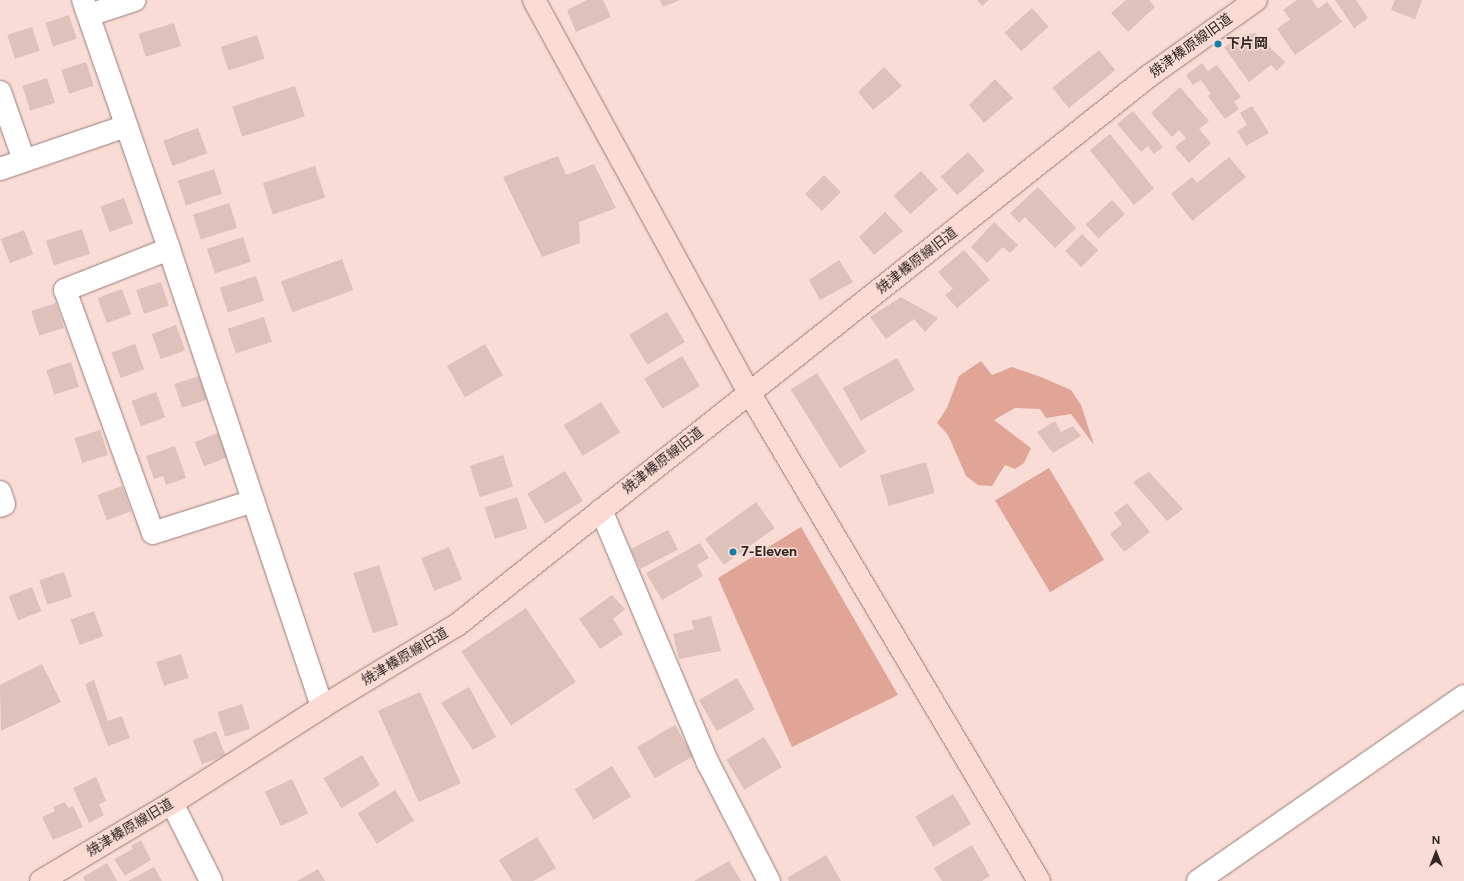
<!DOCTYPE html>
<meta charset="utf-8">
<style>
body{margin:0}
#map{position:relative;width:1464px;height:881px;overflow:hidden;background:#f9dcd5;font-family:Figtree,"Noto Sans JP",sans-serif}
div>[style]{position:absolute}
[style*='--x']{left:calc(var(--x)*1px);top:calc(var(--y)*1px);width:calc(var(--w)*1px);rotate:calc(var(--a)*1deg)}
.green>*{inset:0;background:#e0a597;transform-origin:0 0}
.building>*{inset:0;background:#ddc1ba;transform-origin:0 0}
.roads{filter:drop-shadow(0 0 1px #967c76) drop-shadow(0 0 1px #967c76)}
.street>*{height:22px;margin:-11px;padding:0 11px;transform-origin:11px;border-radius:11px;background:#fff}
.secondary>*{height:22px;margin:-11px;padding:0 11px;transform-origin:11px;border-radius:11px;background:#fbdbd4}
.dots>*{width:11px;height:11px;translate:-50% -50%;box-sizing:border-box;border:2px solid #f9dcd5;border-radius:50%}
span{translate:-50% -50%;white-space:nowrap;text-align:center;line-height:1.15;-webkit-text-stroke:3px #f9dcd5;paint-order:stroke}
.poi-label{font-size:14px;color:#312724;font-weight:700}
.left{translate:0 -50%;text-align:left}
.street-label{font-size:14px;color:#312724}
.north{position:absolute;left:1416px;top:833px;width:40px;height:40px;-webkit-text-stroke:3px #f9dcd5;paint-order:stroke;rotate:0deg;font-size:11px;font-weight:700;line-height:16px;text-align:center;color:#312724}
.north::after{content:'';display:block;margin:auto;width:14px;height:18px;background:#312724;clip-path:polygon(50% 0,100% 100%,50% 72%,0 100%)}
</style>
<div id="map">
<div class="green">
<i style="clip-path:polygon(981px 361px,992px 375px,1012px 367px,1041px 377px,1071px 390px,1081px 405px,1094px 445px,1071px 414px,1046px 418px,1040px 409px,1015px 408px,994px 420px,1031px 448px,1024px 463px,1015px 469px,1005px 465px,992px 486px,978px 485px,966px 476px,948px 435px,937px 423px,947px 408px,959px 376px)"></i>
<i style="left:1049px;top:468px;width:107px;height:63px;rotate:59deg"></i>
<i style="clip-path:polygon(801px 527px,898px 695px,792px 747px,718px 578px)"></i>
</div>
<div class="building">
<i style="clip-path:polygon(587px 0,603px 0,611px 17px,576px 32px,567px 10px)"></i>
<i style="clip-path:polygon(660px 0,680px 0,663px 7px)"></i>
<i style="clip-path:polygon(977px 0,989px 0,982px 6px)"></i>
<i style="clip-path:polygon(1126px 0,1149px 0,1155px 7px,1128px 32px,1111px 13px)"></i>
<i style="clip-path:polygon(1297px 0,1312px 0,1318px 9px,1327px 2px,1342px 22px,1295px 55px,1277px 29px,1290px 19px,1283px 10px)"></i>
<i style="clip-path:polygon(1335px 0,1356px 0,1368px 18px,1354px 28px)"></i>
<i style="clip-path:polygon(1395px 0,1422px 0,1415px 19px,1391px 10px)"></i>
<i style="left:1032px;top:8px;width:25px;height:37px;rotate:48deg"></i>
<i style="left:69px;top:15px;width:25px;height:25px;rotate:72deg"></i>
<i style="left:174px;top:23px;width:24px;height:37px;rotate:73deg"></i>
<i style="left:32px;top:27px;width:25px;height:26px;rotate:72deg"></i>
<i style="clip-path:polygon(1255px 33px,1285px 62px,1277px 71px,1271px 65px,1249px 82px,1224px 47px,1244px 35px)"></i>
<i style="left:257px;top:35px;width:25px;height:38px;rotate:72deg"></i>
<i style="left:1099px;top:50px;width:26px;height:60px;rotate:51deg"></i>
<i style="left:86px;top:62px;width:25px;height:26px;rotate:72deg"></i>
<i style="clip-path:polygon(1202px 63px,1208px 71px,1217px 65px,1241px 97px,1234px 102px,1239px 109px,1225px 119px,1208px 96px,1211px 94px,1201px 80px,1193px 85px,1186px 75px)"></i>
<i style="clip-path:polygon(884px 67px,902px 86px,873px 110px,858px 92px)"></i>
<i style="left:47px;top:78px;width:26px;height:26px;rotate:72deg"></i>
<i style="clip-path:polygon(995px 79px,1013px 98px,984px 123px,969px 105px)"></i>
<i style="left:295px;top:86px;width:32px;height:66px;rotate:72deg"></i>
<i style="clip-path:polygon(1180px 87px,1209px 121px,1199px 129px,1211px 143px,1189px 163px,1175px 147px,1186px 138px,1179px 130px,1172px 137px,1151px 113px)"></i>
<i style="clip-path:polygon(1252px 106px,1269px 133px,1246px 146px,1237px 131px,1247px 125px,1240px 113px)"></i>
<i style="clip-path:polygon(1133px 111px,1163px 147px,1154px 154px,1148px 146px,1141px 152px,1117px 124px)"></i>
<i style="left:198px;top:128px;width:27px;height:37px;rotate:70deg"></i>
<i style="left:1110px;top:134px;width:70px;height:26px;rotate:51deg"></i>
<i style="left:968px;top:152px;width:25px;height:37px;rotate:48deg"></i>
<i style="clip-path:polygon(558px 156px,566px 175px,594px 164px,616px 208px,579px 222px,580px 243px,542px 257px,503px 177px)"></i>
<i style="clip-path:polygon(1229px 157px,1246px 177px,1192px 221px,1171px 194px,1192px 177px,1197px 183px)"></i>
<i style="left:315px;top:166px;width:33px;height:55px;rotate:72deg"></i>
<i style="left:214px;top:169px;width:26px;height:38px;rotate:72deg"></i>
<i style="left:921px;top:171px;width:25px;height:37px;rotate:48deg"></i>
<i style="left:824px;top:175px;width:24px;height:27px;rotate:45deg"></i>
<i style="clip-path:polygon(1038px 187px,1076px 228px,1055px 248px,1025px 217px,1019px 223px,1010px 213px)"></i>
<i style="left:124px;top:198px;width:27px;height:25px;rotate:70deg"></i>
<i style="left:1112px;top:200px;width:19px;height:36px;rotate:47deg"></i>
<i style="left:229px;top:203px;width:26px;height:38px;rotate:72deg"></i>
<i style="clip-path:polygon(885px 212px,903px 231px,874px 255px,859px 237px)"></i>
<i style="clip-path:polygon(994px 222px,1018px 245px,1010px 253px,1003px 247px,987px 263px,971px 247px)"></i>
<i style="left:82px;top:229px;width:26px;height:38px;rotate:72deg"></i>
<i style="left:24px;top:230px;width:26px;height:25px;rotate:69deg"></i>
<i style="left:1082px;top:234px;width:23px;height:24px;rotate:45deg"></i>
<i style="left:243px;top:237px;width:26px;height:38px;rotate:72deg"></i>
<i style="clip-path:polygon(964px 250px,990px 280px,957px 308px,945px 295px,953px 289px,938px 272px)"></i>
<i style="left:342px;top:259px;width:33px;height:65px;rotate:70deg"></i>
<i style="clip-path:polygon(839px 260px,853px 282px,820px 300px,809px 280px)"></i>
<i style="left:256px;top:276px;width:26px;height:38px;rotate:72deg"></i>
<i style="left:161px;top:282px;width:25px;height:26px;rotate:72deg"></i>
<i style="left:122px;top:289px;width:27px;height:26px;rotate:70deg"></i>
<i style="clip-path:polygon(901px 297px,938px 318px,925px 332px,914px 319px,886px 339px,870px 317px)"></i>
<i style="left:56px;top:303px;width:26px;height:26px;rotate:72deg"></i>
<i style="left:667px;top:312px;width:35px;height:44px;rotate:59deg"></i>
<i style="left:264px;top:317px;width:26px;height:38px;rotate:72deg"></i>
<i style="left:176px;top:325px;width:27px;height:26px;rotate:70deg"></i>
<i style="left:135px;top:344px;width:27px;height:25px;rotate:70deg"></i>
<i style="left:485px;top:344px;width:36px;height:44px;rotate:60deg"></i>
<i style="left:682px;top:356px;width:35px;height:44px;rotate:59deg"></i>
<i style="left:897px;top:358px;width:37px;height:62px;rotate:61deg"></i>
<i style="left:71px;top:362px;width:26px;height:26px;rotate:72deg"></i>
<i style="left:817px;top:373px;width:93px;height:31px;rotate:58deg"></i>
<i style="left:199px;top:376px;width:25px;height:26px;rotate:72deg"></i>
<i style="left:156px;top:392px;width:27px;height:26px;rotate:70deg"></i>
<i style="left:601px;top:402px;width:36px;height:44px;rotate:58deg"></i>
<i style="clip-path:polygon(1055px 421px,1061px 432px,1073px 426px,1081px 436px,1053px 453px,1037px 432px)"></i>
<i style="left:100px;top:430px;width:26px;height:27px;rotate:72deg"></i>
<i style="left:218px;top:433px;width:26px;height:25px;rotate:69deg"></i>
<i style="clip-path:polygon(175px 446px,186px 478px,166px 485px,163px 476px,154px 479px,146px 456px)"></i>
<i style="left:503px;top:455px;width:33px;height:35px;rotate:72deg"></i>
<i style="left:926px;top:462px;width:32px;height:48px;rotate:74deg"></i>
<i style="left:565px;top:471px;width:35px;height:44px;rotate:59deg"></i>
<i style="clip-path:polygon(1149px 472px,1183px 509px,1167px 521px,1133px 482px)"></i>
<i style="left:122px;top:486px;width:27px;height:26px;rotate:70deg"></i>
<i style="left:517px;top:497px;width:33px;height:34px;rotate:72deg"></i>
<i style="left:756px;top:502px;width:32px;height:63px;rotate:54deg"></i>
<i style="clip-path:polygon(1127px 503px,1150px 532px,1124px 552px,1110px 534px,1122px 524px,1114px 513px)"></i>
<i style="left:668px;top:530px;width:22px;height:42px;rotate:63deg"></i>
<i style="clip-path:polygon(700px 543px,709px 558px,697px 565px,703px 576px,662px 600px,646px 573px)"></i>
<i style="left:449px;top:547px;width:35px;height:30px;rotate:68deg"></i>
<i style="left:379px;top:565px;width:63px;height:27px;rotate:72deg"></i>
<i style="left:64px;top:572px;width:26px;height:26px;rotate:72deg"></i>
<i style="left:32px;top:587px;width:26px;height:25px;rotate:69deg"></i>
<i style="clip-path:polygon(612px 595px,625px 609px,613px 619px,623px 634px,600px 649px,579px 619px)"></i>
<i style="left:526px;top:608px;width:89px;height:78px;rotate:56deg"></i>
<i style="left:94px;top:611px;width:27px;height:25px;rotate:70deg"></i>
<i style="clip-path:polygon(711px 616px,721px 651px,679px 659px,673px 634px,694px 629px,691px 621px)"></i>
<i style="left:181px;top:654px;width:25px;height:26px;rotate:72deg"></i>
<i style="clip-path:polygon(42px 664px,61px 702px,1px 731px,0 685px)"></i>
<i style="left:737px;top:678px;width:36px;height:44px;rotate:60deg"></i>
<i style="clip-path:polygon(94px 680px,108px 721px,122px 716px,130px 738px,108px 746px,85px 684px)"></i>
<i style="clip-path:polygon(469px 687px,496px 737px,473px 750px,441px 703px)"></i>
<i style="left:420px;top:692px;width:100px;height:46px;rotate:66deg"></i>
<i style="left:242px;top:704px;width:26px;height:26px;rotate:72deg"></i>
<i style="left:675px;top:725px;width:36px;height:44px;rotate:60deg"></i>
<i style="left:216px;top:731px;width:26px;height:25px;rotate:69deg"></i>
<i style="left:764px;top:737px;width:35px;height:44px;rotate:59deg"></i>
<i style="left:362px;top:755px;width:35px;height:45px;rotate:59deg"></i>
<i style="left:612px;top:766px;width:36px;height:44px;rotate:58deg"></i>
<i style="clip-path:polygon(96px 777px,106px 801px,99px 804px,104px 815px,89px 823px,73px 788px)"></i>
<i style="left:292px;top:779px;width:38px;height:30px;rotate:65deg"></i>
<i style="left:395px;top:790px;width:36px;height:44px;rotate:58deg"></i>
<i style="left:953px;top:794px;width:35px;height:44px;rotate:59deg"></i>
<i style="clip-path:polygon(65px 802px,68px 808px,73px 806px,83px 827px,53px 840px,42px 817px,55px 811px,53px 807px)"></i>
<i style="clip-path:polygon(537px 837px,556px 868px,533px 881px,512px 881px,499px 860px)"></i>
<i style="clip-path:polygon(141px 840px,151px 860px,125px 876px,114px 859px,133px 849px,131px 846px)"></i>
<i style="clip-path:polygon(972px 845px,990px 876px,982px 881px,942px 881px,934px 868px)"></i>
<i style="clip-path:polygon(826px 855px,841px 881px,789px 881px,787px 878px)"></i>
<i style="clip-path:polygon(729px 861px,741px 881px,694px 881px)"></i>
<i style="clip-path:polygon(107px 863px,117px 881px,85px 881px,83px 877px)"></i>
<i style="clip-path:polygon(154px 867px,162px 881px,128px 881px)"></i>
<i style="clip-path:polygon(318px 869px,325px 881px,297px 881px)"></i>
</div>
<div class="roads">
<div class="street">
<i style="--x:83;--y:0;--w:263;--a:70.9"></i>
<i style="--x:169;--y:249;--w:483;--a:71.5"></i>
<i style="--x:89;--y:15;--w:48;--a:-18.1"></i>
<i style="--x:0;--y:92;--w:72;--a:70.6"></i>
<i style="--x:0;--y:169;--w:133;--a:-18.8"></i>
<i style="--x:169;--y:249;--w:112;--a:158.5"></i>
<i style="--x:65;--y:290;--w:258;--a:70.1"></i>
<i style="--x:153;--y:533;--w:105;--a:-17.7"></i>
<i style="--x:0;--y:492;--w:13;--a:72"></i>
<i style="--x:4;--y:504;--w:4;--a:153"></i>
<i style="--x:601;--y:510;--w:275;--a:67.1"></i>
<i style="--x:708;--y:763;--w:133;--a:62.7"></i>
<i style="--x:172;--y:803;--w:87;--a:63.4"></i>
<i style="--x:1198;--y:881;--w:324;--a:-34.8"></i>
</div>
<div class="secondary">
<i style="--x:534;--y:0;--w:449;--a:61.3"></i>
<i style="--x:750;--y:394;--w:566;--a:59.31"></i>
<i style="--x:41;--y:881;--w:152;--a:-30.8"></i>
<i style="--x:172;--y:803;--w:178;--a:-32.6"></i>
<i style="--x:322;--y:707;--w:158;--a:-31.3"></i>
<i style="--x:457;--y:625;--w:883;--a:-38.43"></i>
<i style="--x:1149;--y:76;--w:131;--a:-35.4"></i>
</div>
</div>
<div class="dots">
<i style="left:1218px;top:44px;background:#107ea7"></i>
<i style="left:733px;top:552px;background:#107ea7"></i>
</div>
<div class="poi-label">
<span class="left" style="left:1226px;top:44px">下片岡</span>
<span class="left" style="left:741px;top:552px">7-Eleven</span>
</div>
<div class="street-label">
<span style="left:1191px;top:46px;rotate:-36deg">焼津榛原線旧道</span>
<span style="left:917px;top:261px;rotate:-38deg">焼津榛原線旧道</span>
<span style="left:663px;top:461px;rotate:-38deg">焼津榛原線旧道</span>
<span style="left:405px;top:657px;rotate:-31deg">焼津榛原線旧道</span>
<span style="left:130px;top:828px;rotate:-31deg">焼津榛原線旧道</span>
</div>
<div class="north">N</div>
</div>
